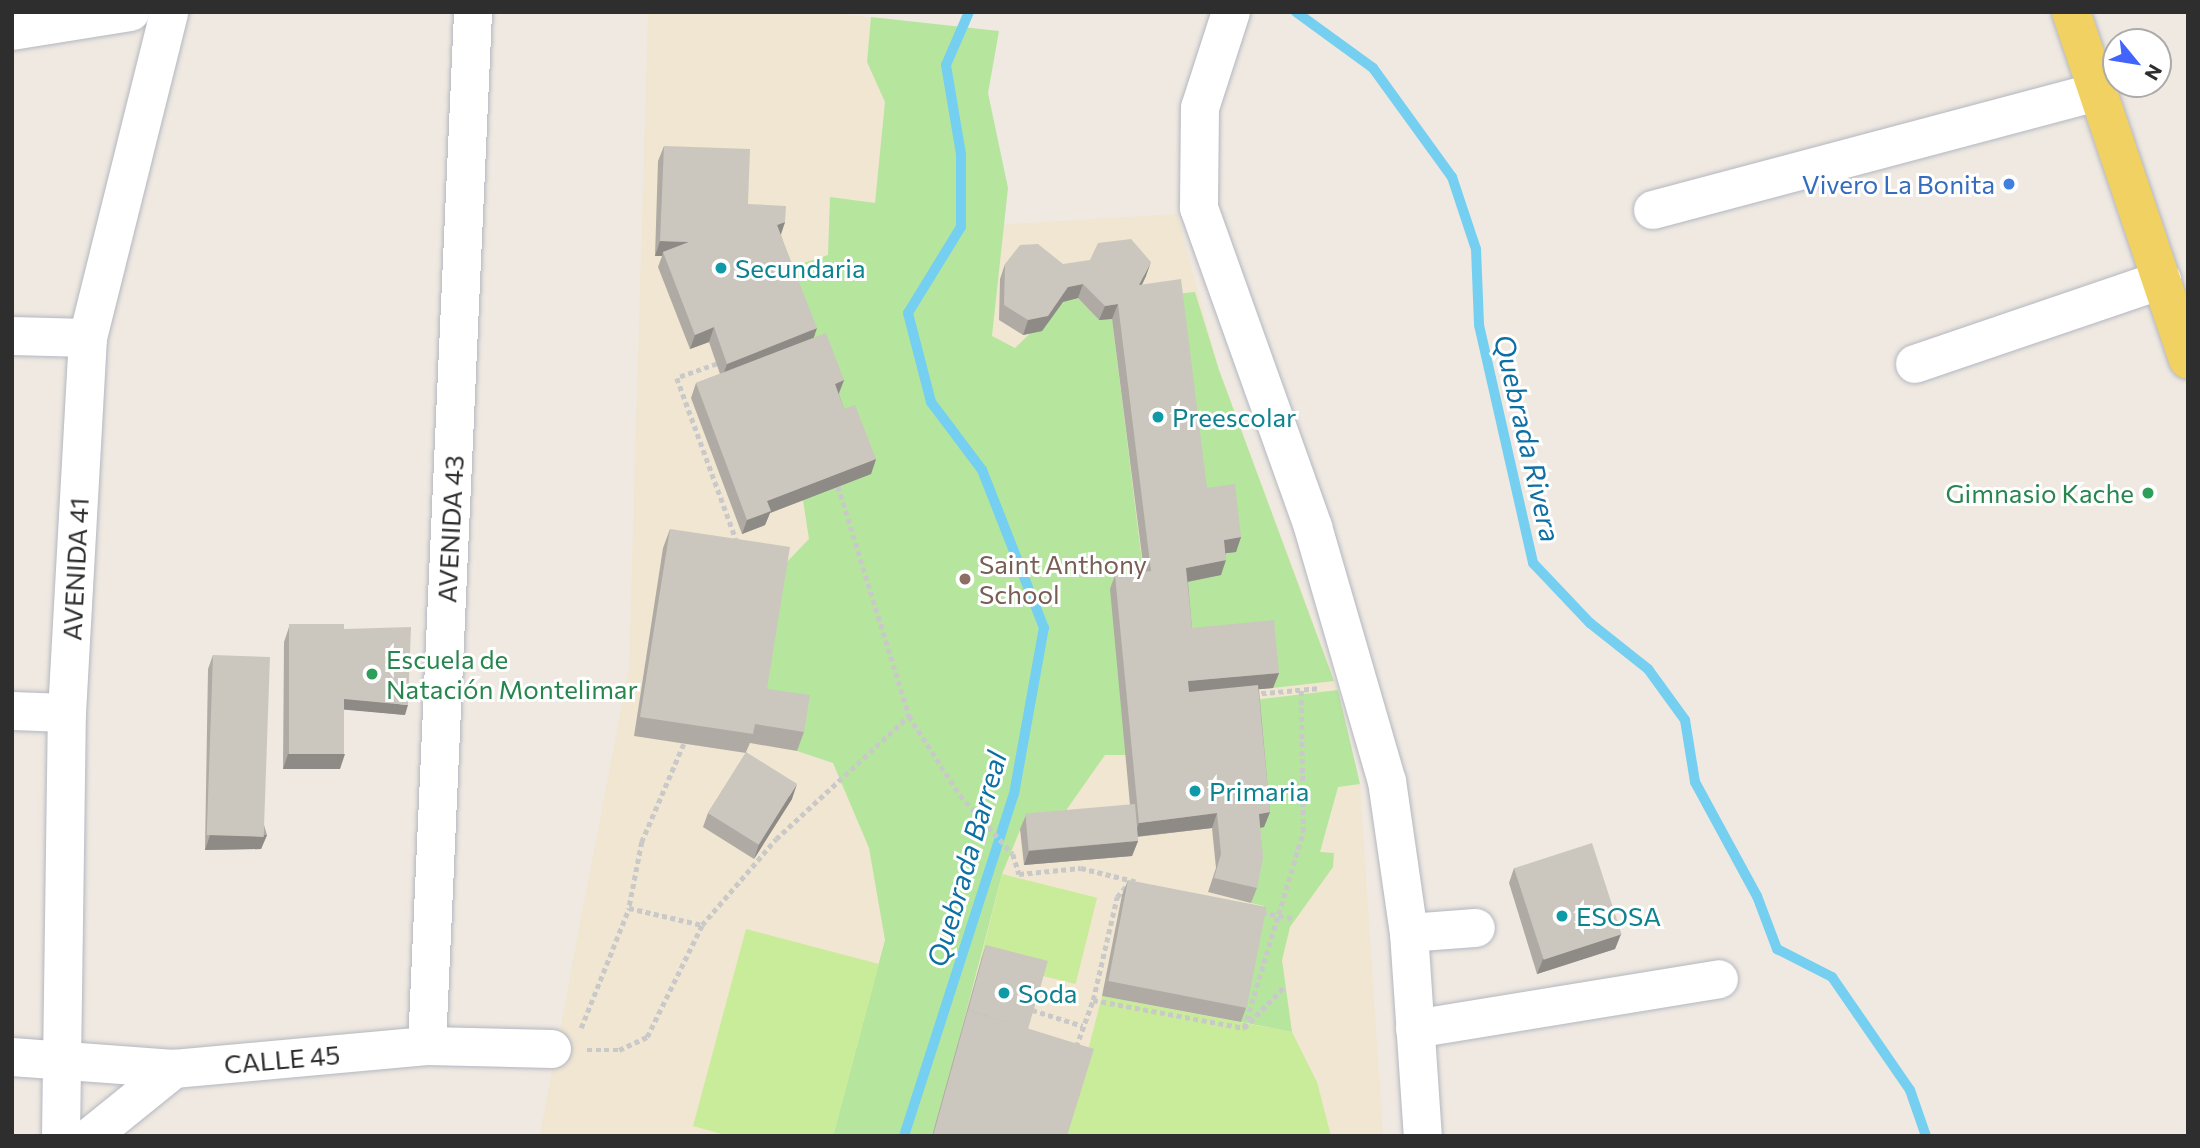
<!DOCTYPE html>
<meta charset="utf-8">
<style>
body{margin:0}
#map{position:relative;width:2200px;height:1148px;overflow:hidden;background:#efe9e1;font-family:Commissioner,sans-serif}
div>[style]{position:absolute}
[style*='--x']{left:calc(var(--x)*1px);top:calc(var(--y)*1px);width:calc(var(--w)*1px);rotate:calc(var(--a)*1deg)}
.education>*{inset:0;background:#f0e6d1}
.green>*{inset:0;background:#b6e59e}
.pitch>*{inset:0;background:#c9ec9a;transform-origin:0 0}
.stream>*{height:10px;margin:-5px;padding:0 5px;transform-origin:5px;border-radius:5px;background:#75cff0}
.path>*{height:4.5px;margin-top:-2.25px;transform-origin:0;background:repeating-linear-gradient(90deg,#c9c9c9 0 5px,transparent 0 8.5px)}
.roads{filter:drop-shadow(0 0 2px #b4b7c1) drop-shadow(0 0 2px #b4b7c1)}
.minor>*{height:38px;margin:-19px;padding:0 19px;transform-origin:19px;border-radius:19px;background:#fff}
.major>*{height:38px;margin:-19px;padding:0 19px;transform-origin:19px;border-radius:19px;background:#f2d163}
.wall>*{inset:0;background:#afaba4}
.shaded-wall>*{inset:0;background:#8e8b86}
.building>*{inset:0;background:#cbc7bf;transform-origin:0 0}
.dots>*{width:19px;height:19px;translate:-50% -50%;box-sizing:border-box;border:4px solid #fff;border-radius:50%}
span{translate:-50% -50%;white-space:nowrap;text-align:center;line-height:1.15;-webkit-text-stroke:6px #fff;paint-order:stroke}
.shop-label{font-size:26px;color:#366cbe}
.right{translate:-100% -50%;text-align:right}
.culture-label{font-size:26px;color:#0d838f}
.left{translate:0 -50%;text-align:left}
.leisure-label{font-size:26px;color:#27864d}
.street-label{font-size:26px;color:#2e2e2e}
.education-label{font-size:26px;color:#785e54}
.water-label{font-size:28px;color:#0d6fa3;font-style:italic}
.frame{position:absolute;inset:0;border:14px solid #2e2e2e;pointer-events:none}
.north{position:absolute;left:2102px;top:28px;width:70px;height:70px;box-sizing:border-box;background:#fff;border:2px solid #ababab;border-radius:50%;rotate:120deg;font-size:19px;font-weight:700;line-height:28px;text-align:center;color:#2e2e2e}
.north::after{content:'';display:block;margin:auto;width:24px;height:32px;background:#4264fb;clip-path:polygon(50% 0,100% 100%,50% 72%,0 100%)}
</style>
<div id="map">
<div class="education">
<i style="clip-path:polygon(648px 12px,821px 12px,962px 28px,961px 227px,1177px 214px,1219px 370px,1337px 686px,1360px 784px,1383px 1136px,540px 1134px,629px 667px)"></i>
</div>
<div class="green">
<i style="clip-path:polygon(871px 17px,999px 31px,988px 93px,1008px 188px,992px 336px,1015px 348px,1063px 302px,1078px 298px,1099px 320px,1112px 319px,1145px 586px,1126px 755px,1105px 755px,1055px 826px,1020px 830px,1002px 874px,934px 1136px,833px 1136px,885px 940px,869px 848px,833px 763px,797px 751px,803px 714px,760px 707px,783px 566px,809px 539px,803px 500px,839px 424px,783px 270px,828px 255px,830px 197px,875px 203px,885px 102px,867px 62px)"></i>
<i style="clip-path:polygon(1195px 292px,1219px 370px,1334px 681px,1273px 688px,1268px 635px,1186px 642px,1181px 583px,1201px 503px,1175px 294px)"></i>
<i style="clip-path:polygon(1338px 690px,1360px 784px,1338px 787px,1320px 852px,1334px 853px,1333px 867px,1290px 927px,1282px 960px,1292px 1032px,1241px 1022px,1264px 906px,1251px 903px,1258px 873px,1254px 829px,1264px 826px,1253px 700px)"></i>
</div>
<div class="pitch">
<i style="left:1002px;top:874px;width:98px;height:89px;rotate:14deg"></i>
<i style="clip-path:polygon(746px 929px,879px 964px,833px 1136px,729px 1136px,693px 1126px)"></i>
<i style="clip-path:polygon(1102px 996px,1292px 1032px,1317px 1082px,1331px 1136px,1066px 1136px)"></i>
</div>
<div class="stream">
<i style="--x:1296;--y:12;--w:95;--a:36"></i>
<i style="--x:1373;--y:68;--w:135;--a:54.1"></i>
<i style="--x:1452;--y:177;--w:76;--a:71.6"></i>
<i style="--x:1476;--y:249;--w:76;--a:87.7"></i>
<i style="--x:1479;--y:325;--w:244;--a:77.2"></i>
<i style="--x:1533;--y:563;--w:83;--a:46.5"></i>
<i style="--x:1590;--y:623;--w:74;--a:38.4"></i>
<i style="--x:1648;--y:669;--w:63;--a:54"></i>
<i style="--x:1685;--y:720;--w:63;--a:80.8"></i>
<i style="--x:1695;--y:782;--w:130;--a:61.5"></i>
<i style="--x:1757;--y:896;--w:57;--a:69.3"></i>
<i style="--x:1777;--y:949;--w:62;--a:27"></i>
<i style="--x:1832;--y:977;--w:137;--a:55.4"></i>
<i style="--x:1910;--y:1090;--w:49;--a:70.8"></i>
<i style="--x:904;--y:1136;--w:359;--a:-72.2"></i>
<i style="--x:1014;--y:794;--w:169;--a:-79.8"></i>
<i style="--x:1044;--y:628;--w:170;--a:-111.4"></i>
<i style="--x:982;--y:470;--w:85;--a:-126.9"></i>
<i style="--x:931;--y:402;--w:92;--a:-104.5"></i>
<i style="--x:908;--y:313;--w:101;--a:-58.4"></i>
<i style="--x:961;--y:227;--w:73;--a:-90"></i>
<i style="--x:961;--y:154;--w:90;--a:-99.6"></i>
<i style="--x:946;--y:65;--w:58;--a:-66.5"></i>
</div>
<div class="path">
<i style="--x:717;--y:364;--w:42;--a:160.7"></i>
<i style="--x:677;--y:378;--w:178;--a:69.9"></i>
<i style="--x:838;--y:486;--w:241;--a:72.8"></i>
<i style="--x:909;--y:716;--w:94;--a:57.2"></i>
<i style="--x:960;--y:795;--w:79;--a:48.1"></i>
<i style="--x:1013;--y:854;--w:21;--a:73"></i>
<i style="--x:1019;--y:874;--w:62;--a:-5.5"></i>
<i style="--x:1081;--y:868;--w:58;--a:14"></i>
<i style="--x:1253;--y:694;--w:68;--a:-5"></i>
<i style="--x:684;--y:744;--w:107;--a:113.2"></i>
<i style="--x:642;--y:842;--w:67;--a:101.1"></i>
<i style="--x:629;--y:908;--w:75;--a:13.1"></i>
<i style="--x:702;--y:925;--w:113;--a:-49.3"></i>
<i style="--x:776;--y:839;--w:181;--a:-42.8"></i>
<i style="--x:1262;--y:912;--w:33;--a:12"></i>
<i style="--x:1093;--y:1000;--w:106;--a:-76.9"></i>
<i style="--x:1117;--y:897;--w:16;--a:-50"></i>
<i style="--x:1032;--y:1010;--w:53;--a:17.4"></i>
<i style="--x:581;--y:1028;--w:129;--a:-68.2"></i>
<i style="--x:1244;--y:1028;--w:205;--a:-73.2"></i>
<i style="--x:1303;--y:832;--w:142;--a:-90.8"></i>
<i style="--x:1076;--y:1047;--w:50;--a:-70.1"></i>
<i style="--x:1093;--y:1000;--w:154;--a:10.5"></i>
<i style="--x:1244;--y:1028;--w:57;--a:-45.7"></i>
<i style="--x:587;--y:1050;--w:32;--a:0"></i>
<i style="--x:619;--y:1050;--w:31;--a:-25"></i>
<i style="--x:647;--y:1037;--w:125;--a:-63.8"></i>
</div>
<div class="roads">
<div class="minor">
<i style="--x:1231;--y:12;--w:101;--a:107.9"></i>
<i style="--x:1200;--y:108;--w:100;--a:90.6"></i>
<i style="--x:1199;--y:208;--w:339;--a:70.3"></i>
<i style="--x:1313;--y:527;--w:265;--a:73.8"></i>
<i style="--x:1387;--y:781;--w:154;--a:81.8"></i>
<i style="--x:1409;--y:933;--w:203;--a:86.1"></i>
<i style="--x:12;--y:31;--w:120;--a:-9.1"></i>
<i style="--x:1653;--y:210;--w:459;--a:-14.9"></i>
<i style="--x:12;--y:336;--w:76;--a:1.5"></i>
<i style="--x:1915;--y:364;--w:261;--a:-18.8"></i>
<i style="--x:12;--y:711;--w:55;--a:2.1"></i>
<i style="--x:1409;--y:933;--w:67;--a:-4.3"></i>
<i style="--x:1415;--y:1029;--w:308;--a:-9.3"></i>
<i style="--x:427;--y:1046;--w:1035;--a:-87.45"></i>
<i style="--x:12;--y:1057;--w:162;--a:4.2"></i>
<i style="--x:174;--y:1069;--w:254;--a:-5.2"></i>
<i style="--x:427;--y:1046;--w:125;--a:1.4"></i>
<i style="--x:61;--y:1136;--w:423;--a:-89.2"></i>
<i style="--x:67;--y:713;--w:376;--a:-86.8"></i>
<i style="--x:88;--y:338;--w:336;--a:-76"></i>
<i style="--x:91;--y:1136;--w:107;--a:-38.9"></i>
</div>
<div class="major">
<i style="--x:2071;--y:12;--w:367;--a:71.4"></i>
</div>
</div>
<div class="wall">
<i style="clip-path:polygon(664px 146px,748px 204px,785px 222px,781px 235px,814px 338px,844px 380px,839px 394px,844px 409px,876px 459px,871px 474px,770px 513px,765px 525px,742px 534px,691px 398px,696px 383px,720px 374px,709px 342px,690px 349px,658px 267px,662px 256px,655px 256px,658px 161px)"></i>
<i style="clip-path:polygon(1005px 264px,1063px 264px,1146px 276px,1142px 285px,1207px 488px,1241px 537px,1236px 552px,1226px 553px,1221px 575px,1188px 582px,1192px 628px,1279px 673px,1273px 688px,1259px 689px,1270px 812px,1264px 827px,1260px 828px,1257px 888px,1251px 903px,1208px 892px,1216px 868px,1212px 828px,1137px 837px,1138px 841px,1132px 856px,1024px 865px,1020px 829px,1026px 815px,1130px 805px,1110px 589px,1115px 575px,1144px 572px,1112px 319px,1099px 320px,1078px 298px,1063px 302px,1042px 331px,1023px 335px,999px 320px,1000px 279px)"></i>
<i style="clip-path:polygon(670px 529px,767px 689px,804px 732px,797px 751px,750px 743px,746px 752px,792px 799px,754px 859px,703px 827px,708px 813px,746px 753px,634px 736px,663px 548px)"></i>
<i style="clip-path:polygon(289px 627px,344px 629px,405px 715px,344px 709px,340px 769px,283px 769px,284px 642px)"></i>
<i style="clip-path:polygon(213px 655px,267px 835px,261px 849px,205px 850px,208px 669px)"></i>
<i style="clip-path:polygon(1514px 868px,1621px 934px,1615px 949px,1537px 974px,1509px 883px)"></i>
<i style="clip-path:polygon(1128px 880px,1246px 1008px,1241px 1022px,1102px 996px,1122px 895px)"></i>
<i style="clip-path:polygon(986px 945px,1028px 1029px,1067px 1136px,932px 1136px,981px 960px)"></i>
</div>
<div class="shaded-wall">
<i style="clip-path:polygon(785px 222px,780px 236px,777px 225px)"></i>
<i style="clip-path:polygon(660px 241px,689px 242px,663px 252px,662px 256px,655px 256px)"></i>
<i style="clip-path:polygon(1151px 262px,1146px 276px,1134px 300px,1139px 285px)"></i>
<i style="clip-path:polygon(1083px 284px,1078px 298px,1063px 302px,1042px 331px,1023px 335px,1028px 320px,1068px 287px)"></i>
<i style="clip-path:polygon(1118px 304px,1112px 319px,1099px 320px,1105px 306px)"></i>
<i style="clip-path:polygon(714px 327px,709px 342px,690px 349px,695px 335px)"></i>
<i style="clip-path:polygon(817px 328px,812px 343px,722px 378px,727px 364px)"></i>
<i style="clip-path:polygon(844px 380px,838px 395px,835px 384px)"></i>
<i style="clip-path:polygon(876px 459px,871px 474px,770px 513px,765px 525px,742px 534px,747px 520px,767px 501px)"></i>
<i style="clip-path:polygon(1241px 537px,1236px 552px,1219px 554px,1224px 540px)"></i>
<i style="clip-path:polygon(1226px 560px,1221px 575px,1181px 583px,1186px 568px)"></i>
<i style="clip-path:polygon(1279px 673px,1273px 688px,1182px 696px,1188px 681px)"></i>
<i style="clip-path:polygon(341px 698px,408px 705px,405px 715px,337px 709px)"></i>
<i style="clip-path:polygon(288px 754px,345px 754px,340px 769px,283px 769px)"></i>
<i style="clip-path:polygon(797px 784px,792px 799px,754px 859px,759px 844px)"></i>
<i style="clip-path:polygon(1270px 812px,1264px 827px,1254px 829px,1259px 814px)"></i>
<i style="clip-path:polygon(1217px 813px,1212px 828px,1133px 837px,1139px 823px)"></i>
<i style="clip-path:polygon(210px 835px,267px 835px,261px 849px,205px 850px)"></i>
<i style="clip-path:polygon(1138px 841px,1132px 856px,1024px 865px,1029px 851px)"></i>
<i style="clip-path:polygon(1621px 934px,1615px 949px,1537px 974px,1543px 959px)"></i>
</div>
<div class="building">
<i style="clip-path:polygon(664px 146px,750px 149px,748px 204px,786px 206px,785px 222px,777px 225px,817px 328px,727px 364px,714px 327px,695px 335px,663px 252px,689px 242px,660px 241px)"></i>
<i style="clip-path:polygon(1131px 239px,1151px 262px,1139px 285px,1181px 279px,1207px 488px,1235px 484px,1241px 537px,1224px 540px,1226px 560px,1186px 568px,1192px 628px,1274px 620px,1279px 673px,1188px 681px,1189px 692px,1258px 685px,1270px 812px,1259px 814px,1263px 858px,1257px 888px,1214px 878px,1221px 854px,1217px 813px,1139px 823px,1115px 575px,1151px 571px,1118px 304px,1105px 306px,1083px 284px,1068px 287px,1048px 316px,1028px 320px,1004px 305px,1005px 264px,1020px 245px,1038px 244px,1063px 264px,1090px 260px,1098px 243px)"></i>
<i style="clip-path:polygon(826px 333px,844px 380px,835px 384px,844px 409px,855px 405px,876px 459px,767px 501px,771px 511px,747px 520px,696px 383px)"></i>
<i style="clip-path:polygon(670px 529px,790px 547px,767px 689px,810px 695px,804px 732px,755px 724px,753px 734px,640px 717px)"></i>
<i style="left:344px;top:624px;width:130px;height:55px;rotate:90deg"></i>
<i style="clip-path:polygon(411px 627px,408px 705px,344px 699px,344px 629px)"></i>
<i style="left:213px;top:655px;width:57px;height:180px;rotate:2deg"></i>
<i style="left:746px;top:752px;width:60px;height:72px;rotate:32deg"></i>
<i style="left:1135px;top:804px;width:37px;height:110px;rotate:85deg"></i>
<i style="left:1592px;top:843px;width:96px;height:82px;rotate:72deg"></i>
<i style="left:1128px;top:880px;width:141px;height:103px;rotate:11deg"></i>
<i style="clip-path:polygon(986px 945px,1048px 961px,1028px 1029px,968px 1010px,967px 1014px)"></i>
<i style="clip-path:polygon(968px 1010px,1094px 1049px,1067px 1136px,933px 1136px)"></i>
</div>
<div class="dots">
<i style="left:2009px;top:184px;background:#3f7fe0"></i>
<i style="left:721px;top:268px;background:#0f9aa8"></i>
<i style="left:1158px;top:417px;background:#0f9aa8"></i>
<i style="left:2148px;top:493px;background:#2e9e5b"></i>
<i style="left:965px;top:579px;background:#8d6e63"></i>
<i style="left:372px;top:674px;background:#2e9e5b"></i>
<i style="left:1195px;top:791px;background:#0f9aa8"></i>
<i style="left:1562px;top:916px;background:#0f9aa8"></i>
<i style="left:1004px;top:993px;background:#0f9aa8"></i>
</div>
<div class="shop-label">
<span class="right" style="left:1995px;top:184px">Vivero La Bonita</span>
</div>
<div class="culture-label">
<span class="left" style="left:735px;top:268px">Secundaria</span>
<span class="left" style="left:1172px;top:417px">Preescolar</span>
<span class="left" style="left:1209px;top:791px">Primaria</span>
<span class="left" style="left:1576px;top:916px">ESOSA</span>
<span class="left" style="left:1018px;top:993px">Soda</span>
</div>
<div class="leisure-label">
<span class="right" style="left:2134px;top:493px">Gimnasio Kache</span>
<span class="left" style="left:386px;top:674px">Escuela de<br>Natación Montelimar</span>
</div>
<div class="street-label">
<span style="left:450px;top:529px;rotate:-87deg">AVENIDA 43</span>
<span style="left:75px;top:569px;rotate:-87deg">AVENIDA 41</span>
<span style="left:282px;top:1059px;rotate:-5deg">CALLE 45</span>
</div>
<div class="education-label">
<span class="left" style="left:979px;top:579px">Saint Anthony<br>School</span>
</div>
<div class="water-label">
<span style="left:1528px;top:438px;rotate:77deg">Quebrada Rivera</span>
<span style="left:966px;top:859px;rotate:-74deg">Quebrada Barreal</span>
</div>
<div class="frame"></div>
<div class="north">N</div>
</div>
